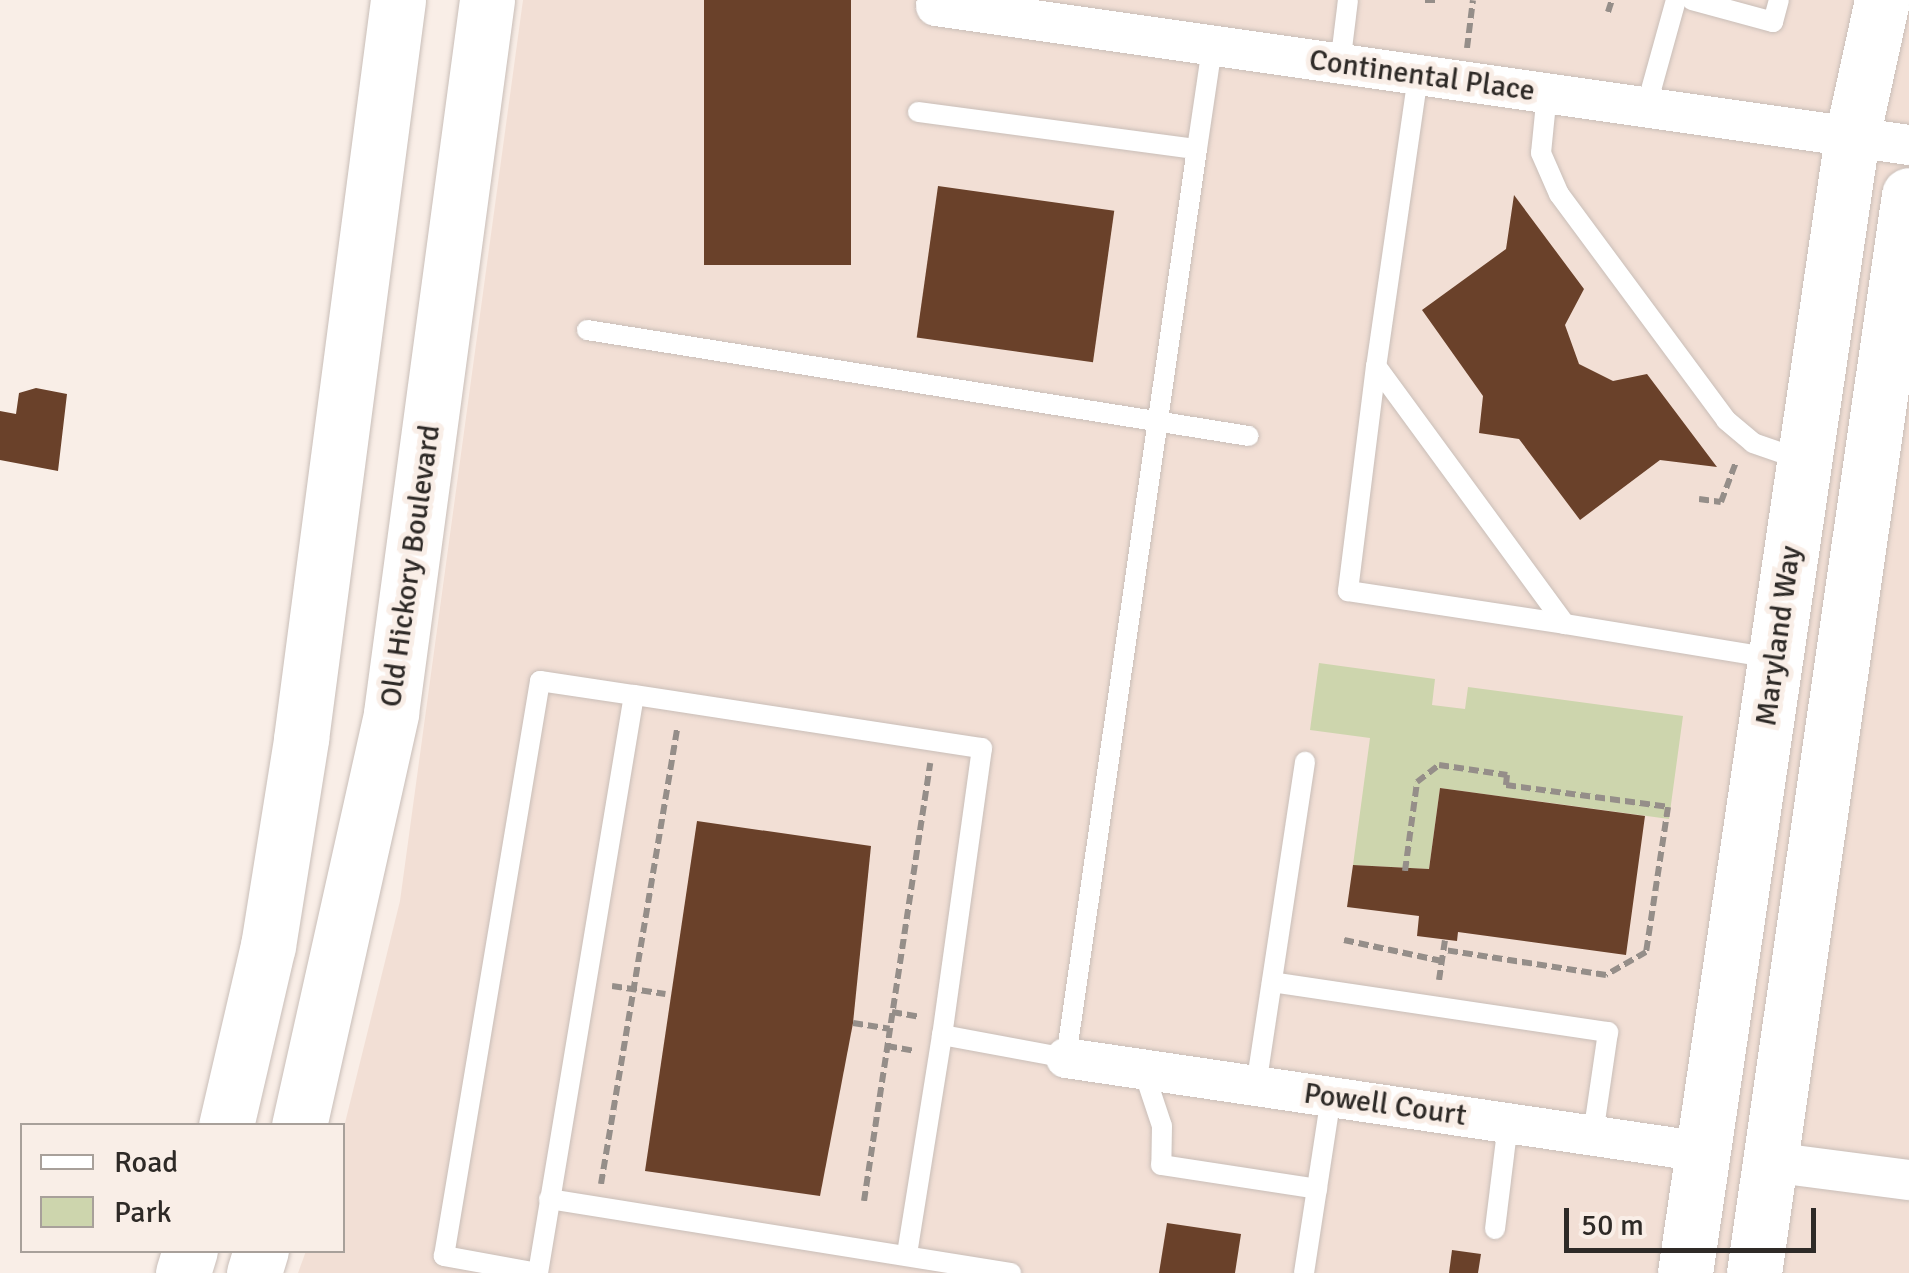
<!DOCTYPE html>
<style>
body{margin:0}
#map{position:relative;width:1909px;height:1273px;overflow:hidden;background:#f9eee7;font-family:Signika,sans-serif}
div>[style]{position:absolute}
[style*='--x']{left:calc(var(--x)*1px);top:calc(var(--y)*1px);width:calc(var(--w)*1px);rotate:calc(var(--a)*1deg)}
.built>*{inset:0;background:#f2dfd5}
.green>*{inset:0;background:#cdd5ad}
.building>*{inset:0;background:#6a412a;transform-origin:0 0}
.path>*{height:6px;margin-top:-3px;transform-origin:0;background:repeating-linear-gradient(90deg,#958e89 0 10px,transparent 0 15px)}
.roads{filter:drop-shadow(0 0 2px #c9beb8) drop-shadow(0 0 2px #c9beb8)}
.service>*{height:20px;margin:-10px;padding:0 10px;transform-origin:10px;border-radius:10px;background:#fff}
.minor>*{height:40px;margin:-20px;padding:0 20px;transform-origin:20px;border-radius:20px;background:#fff}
.secondary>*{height:55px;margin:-27.5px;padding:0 27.5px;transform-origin:27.5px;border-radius:27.5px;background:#fff}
.primary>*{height:55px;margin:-27.5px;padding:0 27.5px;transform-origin:27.5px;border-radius:27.5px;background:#fff}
span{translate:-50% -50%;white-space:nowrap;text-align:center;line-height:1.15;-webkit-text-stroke:10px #f9eee7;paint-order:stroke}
.street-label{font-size:30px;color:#2e2a27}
.legend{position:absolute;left:20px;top:1123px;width:325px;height:130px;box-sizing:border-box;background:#f9eee7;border:2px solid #a8a09a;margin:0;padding:12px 18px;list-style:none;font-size:30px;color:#2e2a27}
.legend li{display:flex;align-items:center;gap:20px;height:50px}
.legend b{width:50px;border:2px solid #a8a09a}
.scale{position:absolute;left:1564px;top:1208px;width:252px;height:45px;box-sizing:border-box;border:5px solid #2e2a27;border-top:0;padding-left:12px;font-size:30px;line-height:35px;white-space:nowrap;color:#2e2a27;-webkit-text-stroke:8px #f9eee7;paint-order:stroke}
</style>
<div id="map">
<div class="built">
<i style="clip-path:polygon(523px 0,1909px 0,1909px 1273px,298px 1273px,306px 1251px,342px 1250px,343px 1131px,400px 901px)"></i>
</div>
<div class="green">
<i style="clip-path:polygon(1319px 663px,1435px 679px,1432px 705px,1465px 709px,1468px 687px,1683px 716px,1669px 819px,1440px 788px,1429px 869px,1353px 865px,1370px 738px,1310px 730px)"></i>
</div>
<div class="building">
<i style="left:704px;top:0;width:147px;height:265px"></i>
<i style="left:938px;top:186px;width:178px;height:153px;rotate:8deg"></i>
<i style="clip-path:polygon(1514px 195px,1584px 289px,1565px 325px,1579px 364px,1613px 381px,1647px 374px,1717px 467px,1660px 460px,1580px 520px,1519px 439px,1479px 433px,1483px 396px,1422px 310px,1506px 249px)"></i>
<i style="clip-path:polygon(36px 388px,67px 394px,58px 471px,0 460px,0 411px,16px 414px,19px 393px)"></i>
<i style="clip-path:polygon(1440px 788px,1645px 816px,1626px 955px,1458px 932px,1457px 941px,1417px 936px,1419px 916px,1347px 907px,1353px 865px,1429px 869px)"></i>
<i style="clip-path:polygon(697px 821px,871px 846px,853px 1023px,820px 1196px,645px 1171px)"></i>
<i style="clip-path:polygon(1167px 1223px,1241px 1234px,1235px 1273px,1159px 1273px)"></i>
<i style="clip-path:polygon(1452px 1250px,1481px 1254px,1478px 1273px,1449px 1273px)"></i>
</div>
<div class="path">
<i style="--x:1425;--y:0;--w:10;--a:0"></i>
<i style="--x:1608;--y:12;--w:13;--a:-72"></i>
<i style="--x:1467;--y:48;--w:48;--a:-82.9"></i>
<i style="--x:1699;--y:499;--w:22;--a:8"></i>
<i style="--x:1721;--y:502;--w:43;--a:-69.4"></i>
<i style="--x:1405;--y:871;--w:90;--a:-82.3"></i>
<i style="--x:1417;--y:782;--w:28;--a:-38"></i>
<i style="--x:1439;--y:765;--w:69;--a:8.4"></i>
<i style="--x:1507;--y:775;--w:10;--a:96"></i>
<i style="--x:1506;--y:785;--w:163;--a:7.7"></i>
<i style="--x:1668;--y:807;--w:147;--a:98.6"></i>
<i style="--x:1646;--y:952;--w:46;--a:150.1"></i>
<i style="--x:1606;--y:975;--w:164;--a:-171.2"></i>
<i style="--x:1344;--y:940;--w:100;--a:12.1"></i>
<i style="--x:1439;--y:980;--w:40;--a:-81.5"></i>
<i style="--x:612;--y:986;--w:54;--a:8.6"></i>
<i style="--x:892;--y:1012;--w:29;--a:10"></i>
<i style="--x:853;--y:1023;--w:37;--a:9"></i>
<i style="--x:887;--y:1046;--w:28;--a:10"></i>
<i style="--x:601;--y:1184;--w:462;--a:-80.5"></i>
<i style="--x:864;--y:1201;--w:443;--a:-81.4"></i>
</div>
<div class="roads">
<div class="service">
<i style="--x:1692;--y:0;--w:84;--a:15.2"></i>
<i style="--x:1773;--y:22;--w:23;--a:-75"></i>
<i style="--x:1340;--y:65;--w:65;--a:-83"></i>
<i style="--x:1418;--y:76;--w:293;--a:98.2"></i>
<i style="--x:1376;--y:366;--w:320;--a:53.8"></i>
<i style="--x:1565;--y:624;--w:210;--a:9.3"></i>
<i style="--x:1547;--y:93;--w:60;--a:95.7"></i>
<i style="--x:1541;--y:153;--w:45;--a:66.3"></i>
<i style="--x:1559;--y:194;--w:281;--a:53.5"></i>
<i style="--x:1726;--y:420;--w:35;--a:40"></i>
<i style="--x:1753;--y:443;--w:52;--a:19.1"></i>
<i style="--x:1646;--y:108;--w:112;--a:-74.5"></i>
<i style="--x:918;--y:112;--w:281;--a:7.6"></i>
<i style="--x:1197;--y:149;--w:103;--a:-81.6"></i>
<i style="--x:587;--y:330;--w:670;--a:9.1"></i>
<i style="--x:1376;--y:366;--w:227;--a:97.1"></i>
<i style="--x:1348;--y:591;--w:219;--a:8.6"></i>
<i style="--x:540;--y:681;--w:95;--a:8.5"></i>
<i style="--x:634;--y:695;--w:586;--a:99.43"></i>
<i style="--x:538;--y:1273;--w:96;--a:-169.7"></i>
<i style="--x:444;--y:1256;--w:583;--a:-80.52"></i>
<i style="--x:634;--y:695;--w:352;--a:8.7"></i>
<i style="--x:982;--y:748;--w:290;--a:97.9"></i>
<i style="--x:1272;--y:982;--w:340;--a:8.5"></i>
<i style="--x:1608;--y:1032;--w:104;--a:98.3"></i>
<i style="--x:1143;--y:1069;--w:60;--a:71.6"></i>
<i style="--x:1162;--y:1126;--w:39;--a:91"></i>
<i style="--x:1161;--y:1165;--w:158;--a:8.7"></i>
<i style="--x:1256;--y:1086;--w:328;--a:-81.4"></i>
<i style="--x:549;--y:1199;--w:468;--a:9.1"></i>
<i style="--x:1495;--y:1229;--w:107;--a:-83"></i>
<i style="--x:907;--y:1254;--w:222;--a:-80.9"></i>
<i style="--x:942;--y:1035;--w:126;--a:10.5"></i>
<i style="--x:1066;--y:1058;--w:918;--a:-81.8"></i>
<i style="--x:1304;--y:1273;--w:178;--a:-81.3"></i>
</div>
<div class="minor">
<i style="--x:936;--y:6;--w:983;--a:8.13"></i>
<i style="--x:1066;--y:1058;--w:644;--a:8.39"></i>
<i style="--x:1770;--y:1162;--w:140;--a:7.4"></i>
</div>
<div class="secondary">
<i style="--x:1685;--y:1273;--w:1148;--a:-81.64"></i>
<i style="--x:1852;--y:137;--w:140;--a:-77.6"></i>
<i style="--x:1754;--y:1273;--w:1089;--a:-81.82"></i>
</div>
<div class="primary">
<i style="--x:226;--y:1126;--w:185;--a:-76.9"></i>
<i style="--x:268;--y:946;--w:210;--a:-80.9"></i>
<i style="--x:301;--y:739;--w:745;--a:-82.52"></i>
<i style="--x:299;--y:1126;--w:423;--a:-77.4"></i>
<i style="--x:391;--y:713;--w:719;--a:-82.33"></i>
<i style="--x:183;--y:1273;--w:24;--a:-73"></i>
<i style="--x:254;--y:1273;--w:24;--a:-73"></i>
</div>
</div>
<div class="street-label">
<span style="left:1422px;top:76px;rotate:8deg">Continental Place</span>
<span style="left:411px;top:566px;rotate:-82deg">Old Hickory Boulevard</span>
<span style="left:1779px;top:636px;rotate:-82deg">Maryland Way</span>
<span style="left:1385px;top:1105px;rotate:8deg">Powell Court</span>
</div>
<ul class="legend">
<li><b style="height:12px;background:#fff"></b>Road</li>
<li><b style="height:28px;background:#cdd5ad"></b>Park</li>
</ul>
<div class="scale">50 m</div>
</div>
